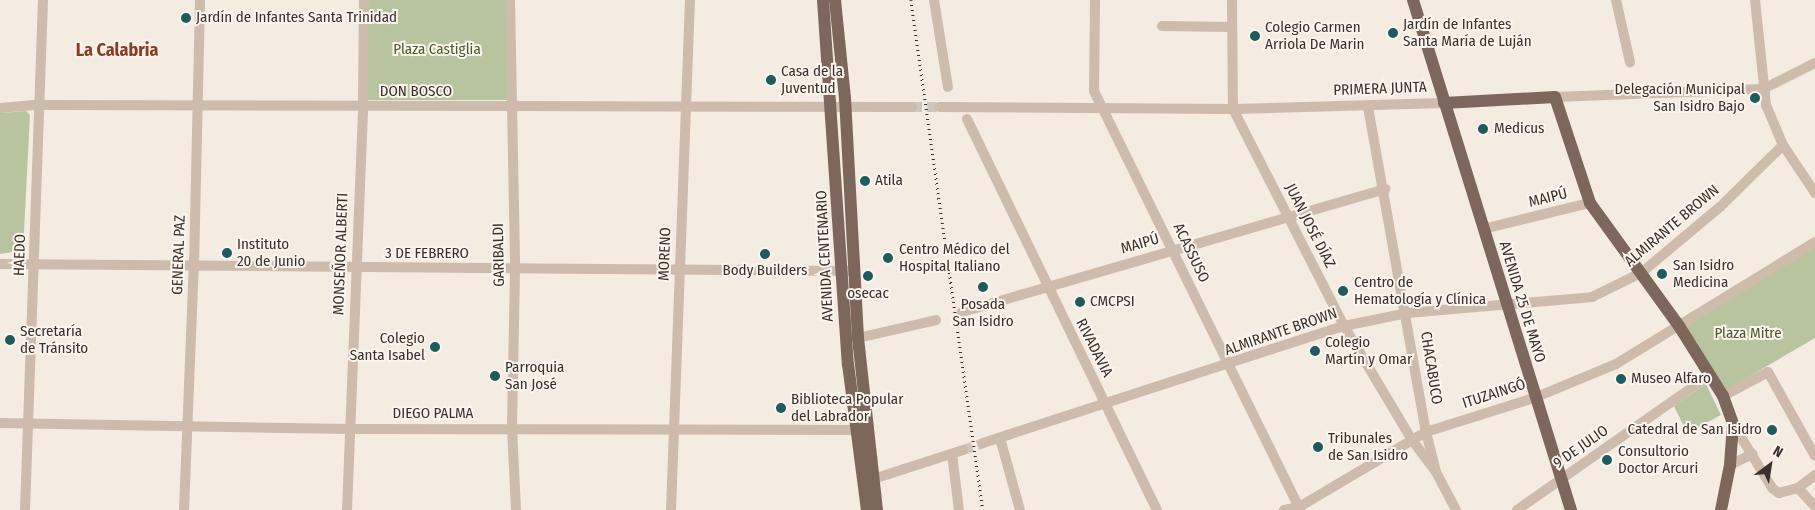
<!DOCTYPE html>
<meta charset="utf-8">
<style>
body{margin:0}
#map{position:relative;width:1815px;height:510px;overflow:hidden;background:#f4ebe1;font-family:"Fira Sans Condensed",sans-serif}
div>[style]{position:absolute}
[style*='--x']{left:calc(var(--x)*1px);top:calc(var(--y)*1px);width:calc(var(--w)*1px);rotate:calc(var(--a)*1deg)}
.green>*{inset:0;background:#b8c4a0;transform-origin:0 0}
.minor-tunnel>*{height:10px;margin-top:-5px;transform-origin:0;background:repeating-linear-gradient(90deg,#cfc6bd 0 10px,transparent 0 15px)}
.minor>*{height:10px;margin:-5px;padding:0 5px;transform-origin:5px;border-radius:5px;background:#cdbbac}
.major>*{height:12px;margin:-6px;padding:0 6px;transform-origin:6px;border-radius:6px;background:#7d675c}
.rail>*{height:2.5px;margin-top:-1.25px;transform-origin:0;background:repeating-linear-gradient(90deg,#3b302b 0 1px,transparent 0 5px)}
.dots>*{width:14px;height:14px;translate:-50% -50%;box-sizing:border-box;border:2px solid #fbf5ee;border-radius:50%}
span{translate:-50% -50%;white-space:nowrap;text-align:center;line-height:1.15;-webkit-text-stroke:4px #fbf5ee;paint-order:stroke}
.poi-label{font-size:15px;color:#3b302b}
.left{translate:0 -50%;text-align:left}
.right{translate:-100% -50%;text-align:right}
.park-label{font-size:15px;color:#4a5a2e}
.street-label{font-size:15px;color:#3b302b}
.quarter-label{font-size:18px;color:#8c3b22;font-weight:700}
.north{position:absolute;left:1745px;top:440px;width:50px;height:50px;-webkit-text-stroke:4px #fbf5ee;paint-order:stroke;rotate:31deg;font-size:14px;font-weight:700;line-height:20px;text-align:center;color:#3b302b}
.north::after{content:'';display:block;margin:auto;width:18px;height:22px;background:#3b302b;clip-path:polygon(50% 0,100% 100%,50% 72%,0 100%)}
</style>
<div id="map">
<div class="green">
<i style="left:368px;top:0;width:139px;height:100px"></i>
<i style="clip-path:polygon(26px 111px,30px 115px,23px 250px,0 254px,0 113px)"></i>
<i style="clip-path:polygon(1815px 247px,1815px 338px,1726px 390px,1685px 327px)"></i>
<i style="clip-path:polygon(1706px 384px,1721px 415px,1687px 433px,1674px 406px)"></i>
</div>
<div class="minor-tunnel">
<i style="--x:912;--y:107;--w:28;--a:0"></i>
<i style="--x:963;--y:450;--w:21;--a:-19"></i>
</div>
<div class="minor">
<i style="--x:510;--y:0;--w:270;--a:88.9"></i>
<i style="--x:515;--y:270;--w:158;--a:91.1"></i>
<i style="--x:512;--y:428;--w:82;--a:87.2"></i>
<i style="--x:934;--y:0;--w:88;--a:80.9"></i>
<i style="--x:1095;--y:0;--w:91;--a:90.6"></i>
<i style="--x:1094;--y:91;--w:467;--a:63.8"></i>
<i style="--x:1232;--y:0;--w:109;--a:89.5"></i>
<i style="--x:1233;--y:109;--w:244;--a:62.9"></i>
<i style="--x:1344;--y:326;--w:133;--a:59.2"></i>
<i style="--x:1412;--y:440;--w:40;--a:53"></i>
<i style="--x:1616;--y:0;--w:64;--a:77.3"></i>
<i style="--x:1755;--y:0;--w:106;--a:84"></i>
<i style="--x:1766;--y:105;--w:43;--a:67"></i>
<i style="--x:1783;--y:145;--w:58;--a:56.3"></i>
<i style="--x:1162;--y:26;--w:70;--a:0.8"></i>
<i style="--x:1555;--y:97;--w:208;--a:-2.2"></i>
<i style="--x:1763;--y:89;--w:58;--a:-26.6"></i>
<i style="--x:940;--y:107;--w:293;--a:0.4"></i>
<i style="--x:1233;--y:109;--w:211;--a:-1.6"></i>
<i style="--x:1368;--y:107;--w:330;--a:79.9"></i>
<i style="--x:1426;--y:432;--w:41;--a:76"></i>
<i style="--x:1436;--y:472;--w:43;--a:62.2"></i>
<i style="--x:0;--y:108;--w:37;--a:-5"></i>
<i style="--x:37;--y:105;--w:875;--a:0.13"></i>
<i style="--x:967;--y:119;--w:435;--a:64.1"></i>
<i style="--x:1483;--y:229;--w:110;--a:-13.7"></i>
<i style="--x:0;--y:264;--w:848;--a:0.47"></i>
<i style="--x:962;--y:312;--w:441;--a:-16.2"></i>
<i style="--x:858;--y:338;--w:80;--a:-13"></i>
<i style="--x:1723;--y:396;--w:51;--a:-28.1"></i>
<i style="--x:1768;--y:372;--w:96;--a:60.8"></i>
<i style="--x:0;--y:423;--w:350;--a:1"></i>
<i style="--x:350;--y:429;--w:514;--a:0.11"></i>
<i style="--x:1733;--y:424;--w:75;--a:58.6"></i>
<i style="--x:1772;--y:488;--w:9;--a:36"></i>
<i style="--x:1779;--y:493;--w:20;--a:-15"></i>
<i style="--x:1798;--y:488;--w:25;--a:47"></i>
<i style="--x:1000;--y:438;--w:75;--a:74.5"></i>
<i style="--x:983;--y:443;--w:379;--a:-18"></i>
<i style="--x:1344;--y:326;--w:64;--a:-11.7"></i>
<i style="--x:1407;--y:313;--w:186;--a:-4.9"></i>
<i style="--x:1592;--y:297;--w:55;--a:-26.1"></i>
<i style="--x:1641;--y:273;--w:103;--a:-39.9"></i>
<i style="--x:1720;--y:207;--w:88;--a:-44.5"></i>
<i style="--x:952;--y:454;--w:56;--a:82.9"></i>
<i style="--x:1730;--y:465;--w:25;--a:-26"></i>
<i style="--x:867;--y:481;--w:101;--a:-17.9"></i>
<i style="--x:1798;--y:488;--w:21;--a:-37"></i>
<i style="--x:25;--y:510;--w:510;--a:-87.98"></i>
<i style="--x:184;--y:510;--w:244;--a:-87.7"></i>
<i style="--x:194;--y:266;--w:266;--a:-88.7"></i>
<i style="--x:347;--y:510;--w:403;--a:-87.7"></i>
<i style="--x:363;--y:107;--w:107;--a:-89.5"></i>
<i style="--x:671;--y:510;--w:510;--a:-87.87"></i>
<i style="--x:1284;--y:510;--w:15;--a:-11"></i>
<i style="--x:1299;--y:507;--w:147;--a:-30.6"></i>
<i style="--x:1426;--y:432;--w:113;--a:-17.5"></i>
<i style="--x:1534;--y:398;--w:89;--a:-22.5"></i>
<i style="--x:1616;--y:364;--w:233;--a:-31.5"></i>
<i style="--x:1517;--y:510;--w:237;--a:-35"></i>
</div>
<div class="major">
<i style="--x:823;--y:0;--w:365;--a:86.1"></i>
<i style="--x:848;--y:364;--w:147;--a:82.6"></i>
<i style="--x:835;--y:0;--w:99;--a:84.2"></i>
<i style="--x:845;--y:98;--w:240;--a:86.9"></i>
<i style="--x:858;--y:338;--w:173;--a:83.7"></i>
<i style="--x:1413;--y:0;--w:534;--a:72.79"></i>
<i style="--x:1444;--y:103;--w:111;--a:-3.1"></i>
<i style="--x:1555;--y:97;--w:112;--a:71.7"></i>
<i style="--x:1590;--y:203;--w:152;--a:54.1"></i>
<i style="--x:1679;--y:326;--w:83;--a:57.8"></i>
<i style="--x:1723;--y:396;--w:30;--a:70"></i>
<i style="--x:1733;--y:424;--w:41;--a:94.2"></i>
<i style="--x:1730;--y:465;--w:46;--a:101.3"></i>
</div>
<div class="rail">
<i style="--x:911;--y:0;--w:515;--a:81.96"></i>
</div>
<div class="dots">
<i style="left:186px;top:18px;background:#1f5a5e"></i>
<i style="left:1393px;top:33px;background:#1f5a5e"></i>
<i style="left:1255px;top:36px;background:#1f5a5e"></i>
<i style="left:771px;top:80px;background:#1f5a5e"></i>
<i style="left:1755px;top:98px;background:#1f5a5e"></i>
<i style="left:1483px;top:129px;background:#1f5a5e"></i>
<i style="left:865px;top:181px;background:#1f5a5e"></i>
<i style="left:227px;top:253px;background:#1f5a5e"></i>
<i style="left:765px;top:254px;background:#1f5a5e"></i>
<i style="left:888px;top:258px;background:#1f5a5e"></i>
<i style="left:1662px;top:274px;background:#1f5a5e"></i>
<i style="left:868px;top:276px;background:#1f5a5e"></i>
<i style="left:983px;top:287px;background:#1f5a5e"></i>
<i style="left:1343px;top:291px;background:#1f5a5e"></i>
<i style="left:1080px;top:302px;background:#1f5a5e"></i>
<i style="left:10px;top:340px;background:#1f5a5e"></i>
<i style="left:435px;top:347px;background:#1f5a5e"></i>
<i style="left:1315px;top:351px;background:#1f5a5e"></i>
<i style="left:495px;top:376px;background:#1f5a5e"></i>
<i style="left:1621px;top:379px;background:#1f5a5e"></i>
<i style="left:781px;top:408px;background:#1f5a5e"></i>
<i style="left:1772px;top:430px;background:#1f5a5e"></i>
<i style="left:1318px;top:447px;background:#1f5a5e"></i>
<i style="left:1607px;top:460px;background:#1f5a5e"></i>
</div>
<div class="poi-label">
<span class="left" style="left:196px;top:18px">Jardín de Infantes Santa Trinidad</span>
<span class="left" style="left:1403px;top:33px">Jardín de Infantes<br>Santa María de Luján</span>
<span class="left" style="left:1265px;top:36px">Colegio Carmen<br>Arriola De Marin</span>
<span class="left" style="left:781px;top:80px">Casa de la<br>Juventud</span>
<span class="right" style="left:1745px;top:98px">Delegación Municipal<br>San Isidro Bajo</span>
<span class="left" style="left:1494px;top:129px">Medicus</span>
<span class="left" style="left:875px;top:181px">Atila</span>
<span class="left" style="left:237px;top:253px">Instituto<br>20 de Junio</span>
<span class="left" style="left:899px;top:258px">Centro Médico del<br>Hospital Italiano</span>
<span class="left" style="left:1673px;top:274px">San Isidro<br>Medicina</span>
<span style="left:765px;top:271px">Body Builders</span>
<span class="left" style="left:1354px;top:291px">Centro de<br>Hematología y Clínica</span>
<span style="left:868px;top:294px">osecac</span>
<span class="left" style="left:1090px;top:302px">CMCPSI</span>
<span style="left:983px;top:313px">Posada<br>San Isidro</span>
<span class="left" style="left:20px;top:340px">Secretaría<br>de Tránsito</span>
<span class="right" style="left:425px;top:347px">Colegio<br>Santa Isabel</span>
<span class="left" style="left:1325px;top:351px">Colegio<br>Martín y Omar</span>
<span class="left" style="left:505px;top:376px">Parroquia<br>San José</span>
<span class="left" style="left:1631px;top:379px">Museo Alfaro</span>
<span class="left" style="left:791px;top:408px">Biblioteca Popular<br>del Labrador</span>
<span class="right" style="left:1762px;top:430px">Catedral de San Isidro</span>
<span class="left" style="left:1328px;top:447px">Tribunales<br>de San Isidro</span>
<span class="left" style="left:1618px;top:460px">Consultorio<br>Doctor Arcuri</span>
</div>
<div class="park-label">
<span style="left:437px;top:50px">Plaza Castiglia</span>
<span style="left:1748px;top:334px">Plaza Mitre</span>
</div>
<div class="street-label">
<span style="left:1380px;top:89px;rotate:-2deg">PRIMERA JUNTA</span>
<span style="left:416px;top:92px">DON BOSCO</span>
<span style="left:1548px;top:198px;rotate:-14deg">MAIPÚ</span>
<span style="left:1310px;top:226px;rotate:63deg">JUAN JOSÉ DÍAZ</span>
<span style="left:1672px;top:226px;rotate:-40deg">ALMIRANTE BROWN</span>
<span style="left:1140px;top:244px;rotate:-16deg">MAIPÚ</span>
<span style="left:1191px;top:253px;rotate:64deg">ACASSUSO</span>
<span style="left:341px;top:254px;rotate:-88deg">MONSEÑOR ALBERTI</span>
<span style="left:427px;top:254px">3 DE FEBRERO</span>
<span style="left:665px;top:254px;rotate:-88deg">MORENO</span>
<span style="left:20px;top:255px;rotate:-88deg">HAEDO</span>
<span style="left:179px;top:255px;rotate:-88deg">GENERAL PAZ</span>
<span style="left:499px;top:255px;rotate:-91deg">GARIBALDI</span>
<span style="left:825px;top:256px;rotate:-93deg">AVENIDA CENTENARIO</span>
<span style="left:1522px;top:302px;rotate:73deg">AVENIDA 25 DE MAYO</span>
<span style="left:1281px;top:332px;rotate:-19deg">ALMIRANTE BROWN</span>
<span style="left:1094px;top:348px;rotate:63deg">RIVADAVIA</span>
<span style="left:1431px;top:368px;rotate:81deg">CHACABUCO</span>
<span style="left:1494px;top:394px;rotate:-18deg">ITUZAINGÓ</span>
<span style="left:433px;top:414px">DIEGO PALMA</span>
<span style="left:1581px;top:447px;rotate:-35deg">9 DE JULIO</span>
</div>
<div class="quarter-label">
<span style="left:117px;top:50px">La Calabria</span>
</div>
<div class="north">N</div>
</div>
